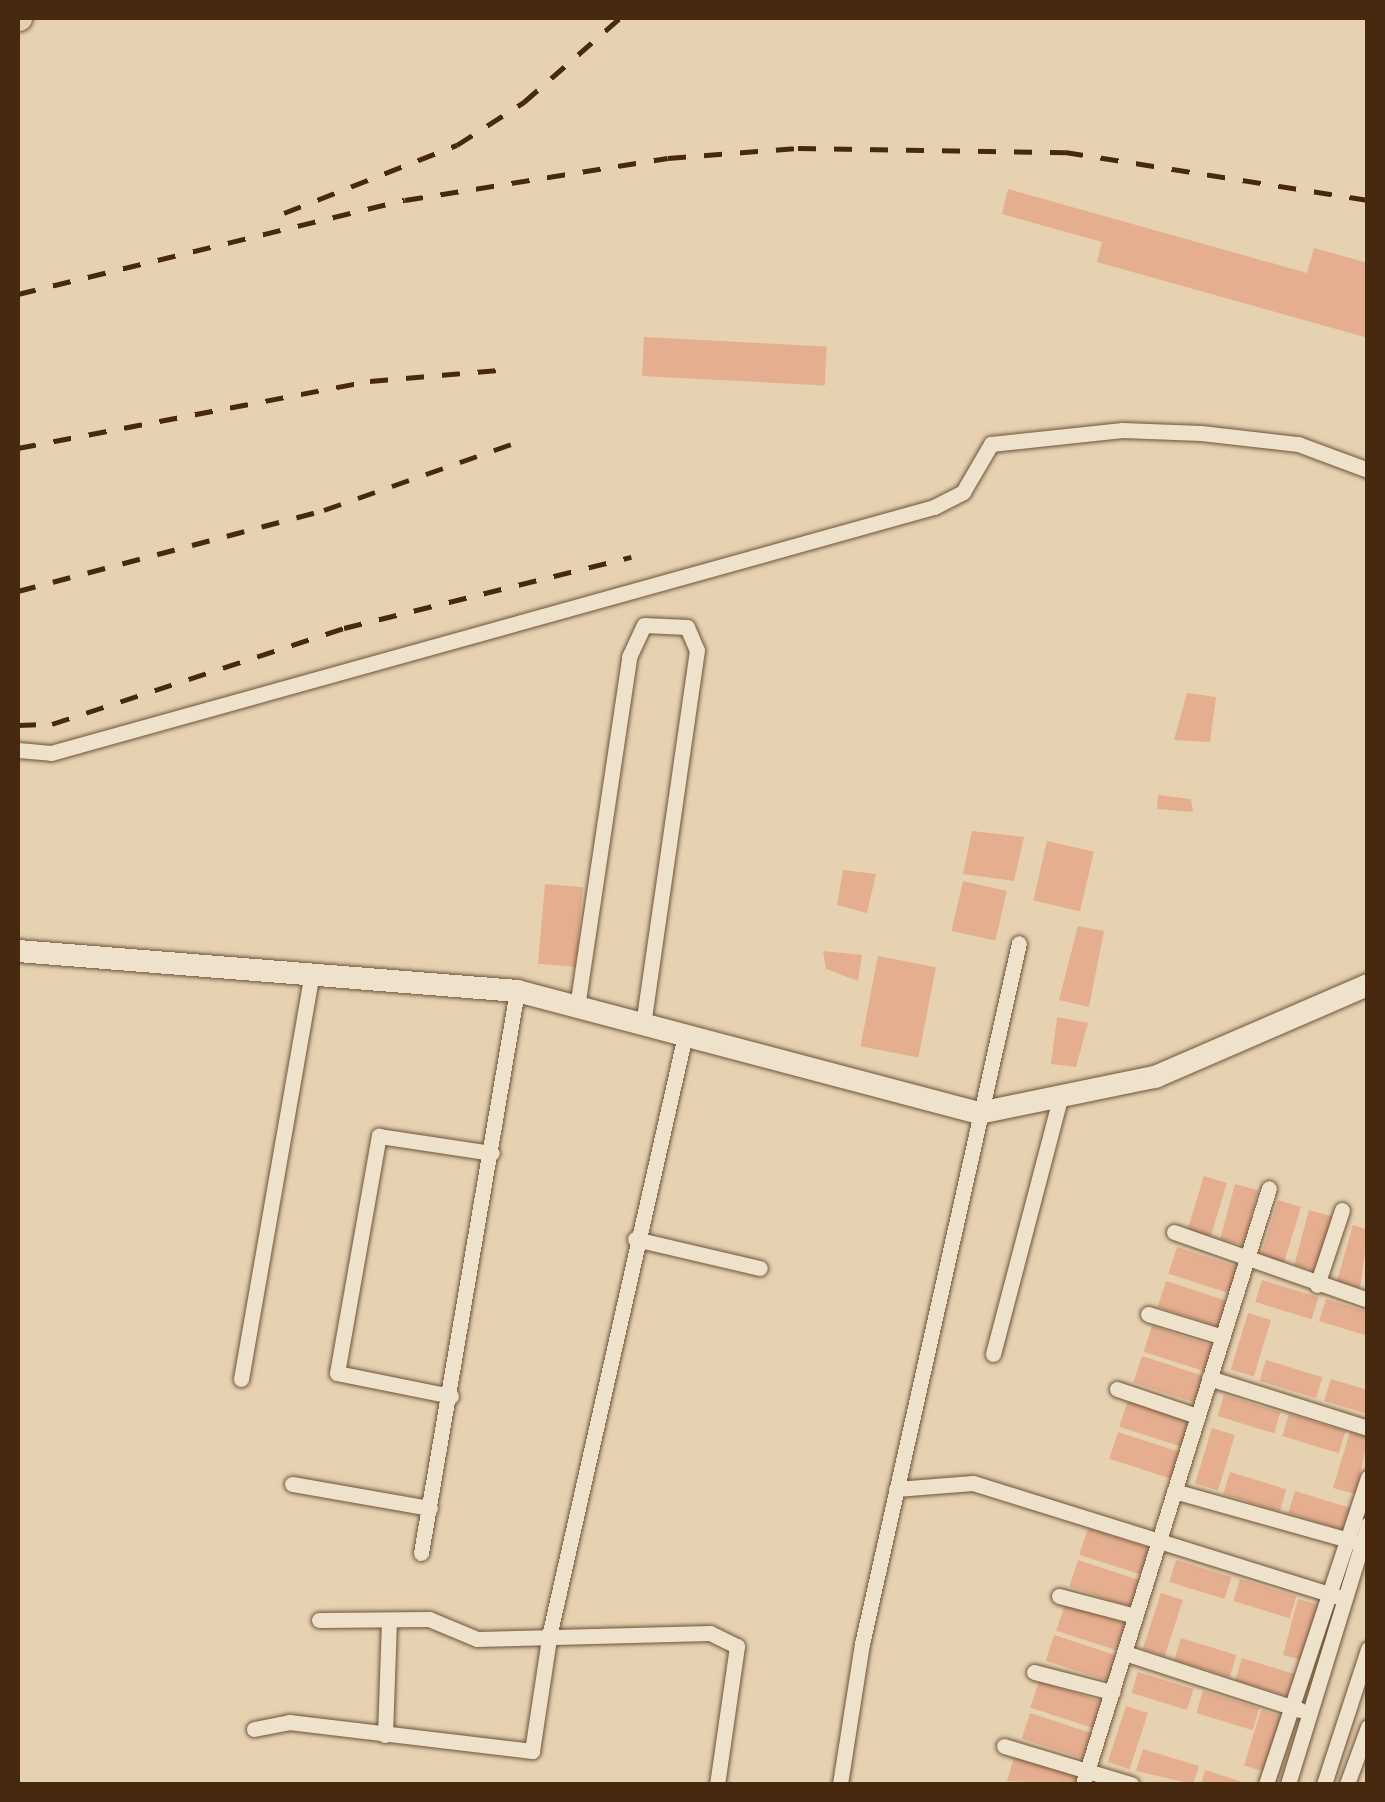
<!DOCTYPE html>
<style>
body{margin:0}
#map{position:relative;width:1385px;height:1802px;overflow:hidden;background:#e6d2b1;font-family:"Gentium Book Plus",serif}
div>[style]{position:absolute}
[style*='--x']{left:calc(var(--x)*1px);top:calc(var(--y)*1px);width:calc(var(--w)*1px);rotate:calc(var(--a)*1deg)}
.building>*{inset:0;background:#e4ae8f;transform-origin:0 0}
.roads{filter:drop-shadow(0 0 2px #6f5338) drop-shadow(0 0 2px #6f5338)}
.street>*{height:15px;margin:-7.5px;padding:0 7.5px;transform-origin:7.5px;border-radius:7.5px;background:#efe2cc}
.secondary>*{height:22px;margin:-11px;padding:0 11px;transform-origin:11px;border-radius:11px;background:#efe2cc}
.primary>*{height:25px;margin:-12.5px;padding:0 12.5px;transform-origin:12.5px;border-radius:12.5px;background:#e6d2b1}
.rail>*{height:5px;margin-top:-2.5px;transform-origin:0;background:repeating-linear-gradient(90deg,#47290f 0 18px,transparent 0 36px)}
span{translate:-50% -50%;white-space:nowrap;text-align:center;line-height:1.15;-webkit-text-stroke:9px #efe2cc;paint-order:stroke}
.frame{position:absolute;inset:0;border:20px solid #47290f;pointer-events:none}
</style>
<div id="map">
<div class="building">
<i style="clip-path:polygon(1008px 189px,1307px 273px,1314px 248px,1368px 263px,1368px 338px,1097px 262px,1102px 242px,1002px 214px)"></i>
<i style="left:644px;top:337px;width:183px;height:39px;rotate:3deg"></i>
<i style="clip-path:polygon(1187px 693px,1216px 697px,1210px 742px,1174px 740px)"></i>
<i style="clip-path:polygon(1158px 795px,1191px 799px,1193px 812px,1157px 809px)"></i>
<i style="clip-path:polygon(972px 831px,1024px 837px,1014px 881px,963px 874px)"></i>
<i style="left:1047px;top:841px;width:48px;height:61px;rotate:13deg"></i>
<i style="clip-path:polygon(843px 870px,876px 874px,867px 913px,837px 905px)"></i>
<i style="left:963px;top:881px;width:45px;height:51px;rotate:13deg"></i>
<i style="left:545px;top:884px;width:38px;height:80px;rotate:5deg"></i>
<i style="clip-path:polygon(1078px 926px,1104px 931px,1089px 1007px,1059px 1000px)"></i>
<i style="clip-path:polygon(823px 951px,862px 955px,858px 981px,826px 969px)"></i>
<i style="left:878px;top:956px;width:59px;height:92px;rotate:11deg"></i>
<i style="clip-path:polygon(1057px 1017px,1088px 1023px,1076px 1067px,1051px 1064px)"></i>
<i style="left:1204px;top:1176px;width:24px;height:58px;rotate:17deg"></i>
<i style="left:1235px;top:1184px;width:24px;height:57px;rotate:15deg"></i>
<i style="left:1278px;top:1200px;width:24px;height:58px;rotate:17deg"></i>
<i style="left:1309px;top:1210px;width:24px;height:57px;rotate:15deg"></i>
<i style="clip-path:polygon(1353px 1225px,1368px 1230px,1360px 1288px,1337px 1281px)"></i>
<i style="left:1177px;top:1247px;width:66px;height:28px;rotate:18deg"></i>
<i style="left:1262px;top:1280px;width:59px;height:23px;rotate:17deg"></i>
<i style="left:1166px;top:1281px;width:66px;height:27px;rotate:18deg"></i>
<i style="clip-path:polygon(1326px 1299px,1368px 1312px,1368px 1336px,1319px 1321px)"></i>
<i style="left:1248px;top:1313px;width:24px;height:59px;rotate:17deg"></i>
<i style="left:1152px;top:1326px;width:66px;height:27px;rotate:18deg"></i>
<i style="left:1142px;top:1356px;width:66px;height:28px;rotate:18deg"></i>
<i style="left:1266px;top:1360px;width:59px;height:22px;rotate:17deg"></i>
<i style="clip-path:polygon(1331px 1379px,1368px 1390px,1368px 1414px,1324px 1401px)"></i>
<i style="left:1224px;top:1395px;width:59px;height:22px;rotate:17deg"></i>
<i style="left:1128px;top:1400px;width:66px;height:28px;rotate:18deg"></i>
<i style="left:1289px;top:1414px;width:59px;height:23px;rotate:17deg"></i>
<i style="left:1212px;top:1428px;width:24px;height:58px;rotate:17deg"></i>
<i style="left:1118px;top:1432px;width:65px;height:28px;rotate:18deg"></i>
<i style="clip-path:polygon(1350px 1432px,1368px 1437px,1356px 1494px,1333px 1488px)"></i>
<i style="left:1230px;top:1472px;width:59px;height:23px;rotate:17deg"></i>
<i style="left:1295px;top:1491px;width:59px;height:23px;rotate:17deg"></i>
<i style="left:1088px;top:1528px;width:66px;height:28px;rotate:18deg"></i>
<i style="left:1078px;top:1560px;width:66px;height:28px;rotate:18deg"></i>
<i style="left:1176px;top:1560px;width:58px;height:23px;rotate:17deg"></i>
<i style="left:1240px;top:1579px;width:59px;height:23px;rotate:17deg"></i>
<i style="left:1161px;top:1593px;width:23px;height:59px;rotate:18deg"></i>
<i style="left:1298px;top:1599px;width:24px;height:58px;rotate:15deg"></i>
<i style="left:1065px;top:1604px;width:65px;height:28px;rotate:18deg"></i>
<i style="left:1054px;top:1635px;width:66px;height:27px;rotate:18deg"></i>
<i style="left:1181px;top:1638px;width:58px;height:23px;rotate:17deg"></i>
<i style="left:1242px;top:1658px;width:59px;height:23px;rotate:17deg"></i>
<i style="left:1138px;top:1672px;width:58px;height:22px;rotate:17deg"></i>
<i style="left:1039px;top:1681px;width:66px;height:28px;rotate:18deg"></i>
<i style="left:1203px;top:1691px;width:59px;height:23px;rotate:17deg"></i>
<i style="left:1126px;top:1706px;width:23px;height:59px;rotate:18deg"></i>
<i style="left:1261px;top:1710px;width:24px;height:58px;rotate:17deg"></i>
<i style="left:1030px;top:1713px;width:66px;height:27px;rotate:18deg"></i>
<i style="clip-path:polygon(1143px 1749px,1199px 1766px,1193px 1784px,1136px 1771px)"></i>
<i style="clip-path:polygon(1015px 1754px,1078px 1775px,1075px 1784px,1007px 1781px)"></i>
<i style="clip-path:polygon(1205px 1770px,1249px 1784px,1201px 1784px)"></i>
</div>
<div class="roads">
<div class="street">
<i style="--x:18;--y:750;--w:33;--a:5"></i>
<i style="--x:51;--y:753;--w:917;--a:-15.57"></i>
<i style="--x:934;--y:507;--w:33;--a:-27"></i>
<i style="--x:963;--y:492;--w:56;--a:-59.7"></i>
<i style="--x:991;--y:444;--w:132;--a:-6.1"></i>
<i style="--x:1122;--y:430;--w:79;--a:2.2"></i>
<i style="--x:1201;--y:433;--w:98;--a:6.5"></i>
<i style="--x:1298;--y:444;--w:75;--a:20.4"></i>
<i style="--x:577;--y:1007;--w:354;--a:-81.5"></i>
<i style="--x:629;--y:657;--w:35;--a:-65"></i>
<i style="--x:644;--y:625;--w:43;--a:2.7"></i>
<i style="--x:687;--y:627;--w:25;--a:67"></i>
<i style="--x:697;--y:650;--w:378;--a:98.2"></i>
<i style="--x:1174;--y:1232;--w:206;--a:19.3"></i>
<i style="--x:635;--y:1239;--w:128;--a:13.1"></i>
<i style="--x:1317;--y:1285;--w:79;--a:-71.6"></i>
<i style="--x:1148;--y:1314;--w:78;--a:17"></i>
<i style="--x:993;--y:1354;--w:268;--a:-75.3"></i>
<i style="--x:1209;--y:1378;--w:167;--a:17.5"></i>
<i style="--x:241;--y:1379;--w:408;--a:-80.1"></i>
<i style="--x:1117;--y:1389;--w:84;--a:18.6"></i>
<i style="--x:451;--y:1396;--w:116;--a:-168.6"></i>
<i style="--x:337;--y:1373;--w:241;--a:-80"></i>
<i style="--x:379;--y:1136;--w:114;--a:8.6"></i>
<i style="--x:292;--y:1484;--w:140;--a:9.9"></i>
<i style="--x:896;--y:1489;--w:77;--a:-4.5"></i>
<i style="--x:973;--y:1483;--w:387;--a:17.3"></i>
<i style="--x:1174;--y:1491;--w:185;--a:15.7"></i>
<i style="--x:421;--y:1553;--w:570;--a:-80.31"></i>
<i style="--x:1059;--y:1596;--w:79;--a:14.7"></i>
<i style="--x:319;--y:1620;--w:110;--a:-0.5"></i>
<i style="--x:429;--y:1619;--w:52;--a:22.6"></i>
<i style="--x:477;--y:1639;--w:233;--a:-1.5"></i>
<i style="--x:710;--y:1633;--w:30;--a:26"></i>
<i style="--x:737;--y:1646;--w:139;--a:98.2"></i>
<i style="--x:1125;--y:1653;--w:184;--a:18"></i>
<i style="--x:1034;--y:1672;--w:81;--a:14.4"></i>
<i style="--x:254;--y:1729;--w:36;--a:-11"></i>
<i style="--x:289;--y:1722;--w:245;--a:6.8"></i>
<i style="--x:532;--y:1751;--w:120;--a:-81.4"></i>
<i style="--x:550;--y:1632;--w:612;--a:-77.26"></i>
<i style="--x:385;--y:1735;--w:112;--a:-88"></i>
<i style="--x:1004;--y:1746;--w:133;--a:16.7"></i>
<i style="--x:840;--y:1784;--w:142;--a:-81.1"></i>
<i style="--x:862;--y:1644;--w:718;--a:-77.38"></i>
<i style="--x:1083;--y:1784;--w:624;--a:-72.67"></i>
<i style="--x:1266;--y:1784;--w:323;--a:-71.6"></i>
<i style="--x:1288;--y:1784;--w:272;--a:-72.9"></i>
<i style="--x:1324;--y:1784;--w:142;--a:-71.9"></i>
<i style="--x:1347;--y:1784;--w:61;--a:-69.8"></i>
</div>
<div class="secondary">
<i style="--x:18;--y:951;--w:501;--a:4.58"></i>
<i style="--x:517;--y:991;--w:478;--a:14.8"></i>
<i style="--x:979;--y:1113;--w:180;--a:-11.6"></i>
<i style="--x:1155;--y:1077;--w:232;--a:-23.4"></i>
</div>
<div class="primary">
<i style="--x:18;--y:18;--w:1;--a:0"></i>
</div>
</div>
<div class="rail">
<i style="--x:284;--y:213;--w:186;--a:-21.5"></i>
<i style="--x:457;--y:145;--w:80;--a:-32.7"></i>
<i style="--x:524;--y:102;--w:128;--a:-41.2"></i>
<i style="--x:18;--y:294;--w:398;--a:-13.7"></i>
<i style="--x:405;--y:200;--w:266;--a:-9.1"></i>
<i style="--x:668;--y:158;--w:130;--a:-4.4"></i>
<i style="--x:798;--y:148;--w:267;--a:0.9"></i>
<i style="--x:1065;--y:152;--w:307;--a:9"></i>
<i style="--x:18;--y:448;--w:358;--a:-10.8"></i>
<i style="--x:370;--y:381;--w:142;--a:-4.9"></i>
<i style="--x:18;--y:591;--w:317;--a:-14.8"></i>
<i style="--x:324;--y:510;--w:201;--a:-19.4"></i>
<i style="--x:18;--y:725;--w:34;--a:-2"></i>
<i style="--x:52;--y:724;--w:307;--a:-18.2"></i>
<i style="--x:344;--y:628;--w:296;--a:-13.9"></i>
</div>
<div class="frame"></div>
</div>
